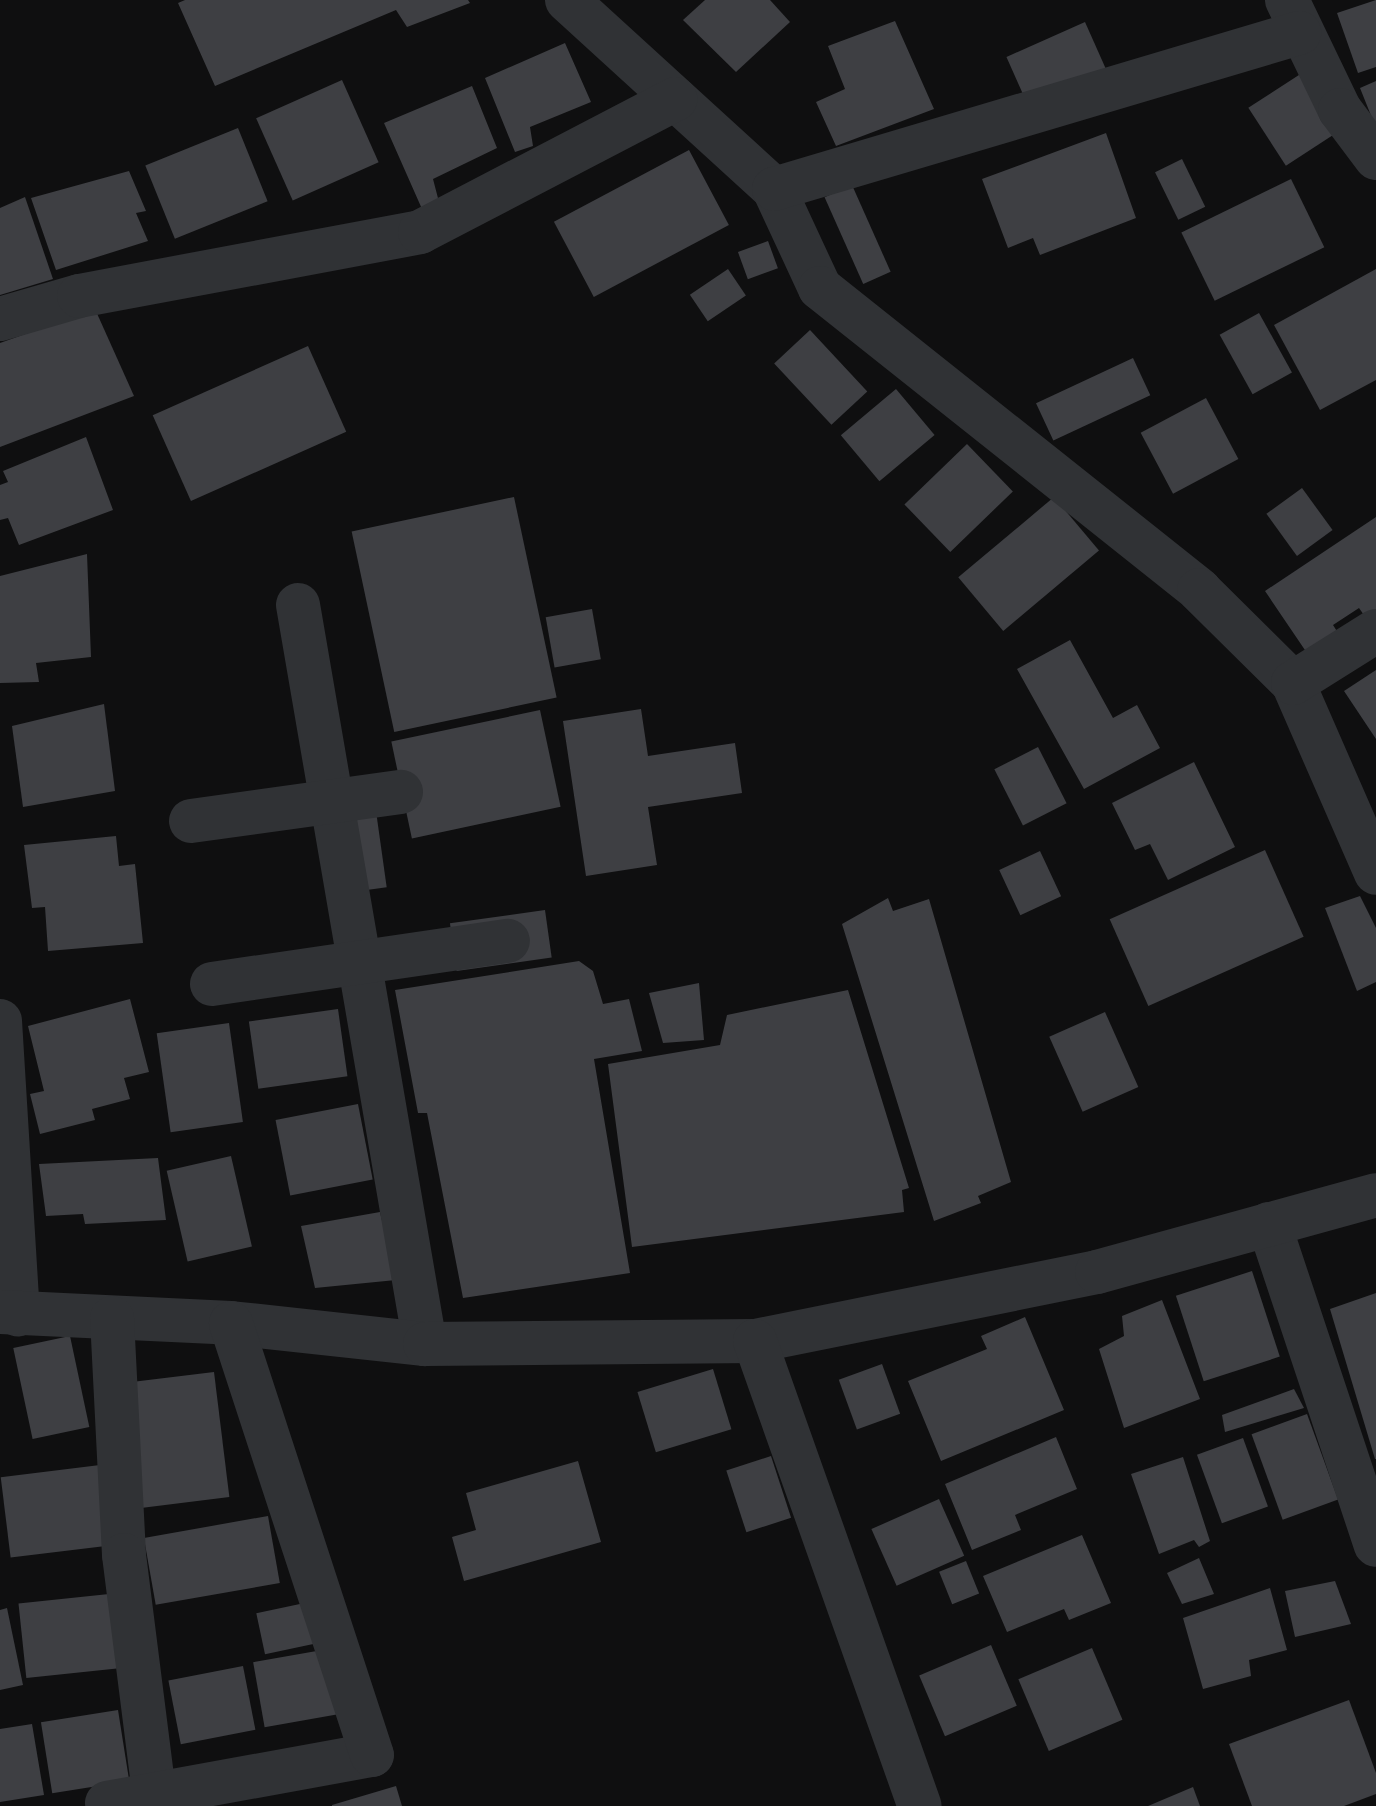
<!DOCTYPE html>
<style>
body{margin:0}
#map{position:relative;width:1376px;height:1806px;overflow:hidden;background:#0f0f10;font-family:Commissioner,sans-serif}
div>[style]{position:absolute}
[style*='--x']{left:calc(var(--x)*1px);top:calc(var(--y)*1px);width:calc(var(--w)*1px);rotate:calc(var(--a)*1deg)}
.building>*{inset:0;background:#3e3f43;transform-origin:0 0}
.minor>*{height:44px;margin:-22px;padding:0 22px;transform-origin:22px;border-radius:22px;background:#303235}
span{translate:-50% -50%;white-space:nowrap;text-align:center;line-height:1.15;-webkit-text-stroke:7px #0a0a0b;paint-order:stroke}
</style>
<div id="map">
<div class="building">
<i style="clip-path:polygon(185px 0,468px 0,470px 3px,407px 27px,396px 10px,215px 86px,178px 3px)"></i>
<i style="clip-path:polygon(705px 0,770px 0,790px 22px,736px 72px,683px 20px)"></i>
<i style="clip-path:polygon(1376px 0,1376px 67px,1358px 73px,1337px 13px)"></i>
<i style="clip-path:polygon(895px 21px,934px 109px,836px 146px,816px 102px,845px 89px,828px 46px)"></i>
<i style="left:1085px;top:22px;width:55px;height:86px;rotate:66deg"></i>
<i style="clip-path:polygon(565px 43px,591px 102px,530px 127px,533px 146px,515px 152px,485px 78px)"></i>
<i style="left:1302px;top:73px;width:69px;height:64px;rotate:57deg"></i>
<i style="left:342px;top:80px;width:90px;height:94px;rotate:66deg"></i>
<i style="clip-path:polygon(1376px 81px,1376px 128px,1360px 88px)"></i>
<i style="clip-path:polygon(472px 86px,497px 148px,433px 179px,439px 202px,422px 209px,384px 123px)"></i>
<i style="left:238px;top:128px;width:79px;height:100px;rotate:68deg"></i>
<i style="clip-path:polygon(1106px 133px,1136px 218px,1040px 255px,1033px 238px,1008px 248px,982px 179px)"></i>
<i style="left:689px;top:150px;width:85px;height:153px;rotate:62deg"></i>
<i style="left:1182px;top:159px;width:53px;height:30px;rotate:64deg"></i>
<i style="clip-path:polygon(129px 171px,146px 211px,136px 213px,148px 241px,56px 270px,31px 198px)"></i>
<i style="left:1291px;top:179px;width:76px;height:122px;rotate:64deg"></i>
<i style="left:852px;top:185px;width:95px;height:30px;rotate:66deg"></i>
<i style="clip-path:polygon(25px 197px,53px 279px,0 295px,0 208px)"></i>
<i style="left:768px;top:241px;width:29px;height:32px;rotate:70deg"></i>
<i style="left:728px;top:269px;width:32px;height:46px;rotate:56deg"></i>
<i style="clip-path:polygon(1376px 269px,1376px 380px,1320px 410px,1274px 325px)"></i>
<i style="clip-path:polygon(95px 309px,134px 396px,0 447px,0 343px)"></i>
<i style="left:1259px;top:313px;width:68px;height:45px;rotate:61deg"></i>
<i style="left:810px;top:330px;width:84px;height:49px;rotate:47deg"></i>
<i style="left:308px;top:346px;width:94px;height:170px;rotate:66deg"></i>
<i style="left:1133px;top:358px;width:41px;height:107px;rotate:65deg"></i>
<i style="left:896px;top:389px;width:60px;height:72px;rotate:50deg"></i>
<i style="left:1206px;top:398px;width:69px;height:74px;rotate:62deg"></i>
<i style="clip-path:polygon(86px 437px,113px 510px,19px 545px,8px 518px,0 520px,0 485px,8px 482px,3px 471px)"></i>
<i style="left:967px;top:444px;width:66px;height:87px;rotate:46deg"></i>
<i style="left:1302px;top:488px;width:52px;height:44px;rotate:54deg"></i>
<i style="left:514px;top:497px;width:205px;height:166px;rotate:78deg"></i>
<i style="left:1054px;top:497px;width:70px;height:125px;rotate:50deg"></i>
<i style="clip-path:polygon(1376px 517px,1376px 611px,1366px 618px,1359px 608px,1333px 625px,1340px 636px,1309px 656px,1265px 591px)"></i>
<i style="clip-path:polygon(87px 554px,91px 657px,36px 663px,39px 682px,0 683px,0 576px)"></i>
<i style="left:592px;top:609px;width:51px;height:47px;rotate:80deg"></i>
<i style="clip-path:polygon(1070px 640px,1113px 718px,1137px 705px,1160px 748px,1084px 789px,1017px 669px)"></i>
<i style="clip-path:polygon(1376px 670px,1376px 739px,1344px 691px)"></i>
<i style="clip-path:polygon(104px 704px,115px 791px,23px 807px,12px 726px)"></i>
<i style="clip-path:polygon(641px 709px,648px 756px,735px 743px,742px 793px,648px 807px,657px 865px,586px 876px,563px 721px)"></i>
<i style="left:540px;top:710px;width:99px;height:152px;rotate:78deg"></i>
<i style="left:1038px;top:747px;width:63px;height:49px;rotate:63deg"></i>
<i style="clip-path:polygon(1194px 762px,1235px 847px,1168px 880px,1150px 844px,1135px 850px,1112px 803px)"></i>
<i style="left:375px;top:804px;width:84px;height:33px;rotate:82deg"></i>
<i style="clip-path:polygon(116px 836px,119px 866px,135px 864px,143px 943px,48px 951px,45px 907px,32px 908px,24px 845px)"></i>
<i style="left:1265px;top:850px;width:95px;height:170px;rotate:66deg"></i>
<i style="left:1040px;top:851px;width:50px;height:45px;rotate:65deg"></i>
<i style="clip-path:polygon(1360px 896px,1376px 928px,1376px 982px,1357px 991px,1325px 908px)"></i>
<i style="clip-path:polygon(888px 898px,893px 911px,929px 899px,1011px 1182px,978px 1196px,981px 1203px,934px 1221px,842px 924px)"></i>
<i style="left:545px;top:910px;width:48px;height:96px;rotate:82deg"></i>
<i style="clip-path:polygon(579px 961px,593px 971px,603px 1004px,629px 999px,642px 1051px,594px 1059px,630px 1273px,463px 1298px,427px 1113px,418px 1113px,395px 990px)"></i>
<i style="clip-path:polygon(699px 983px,704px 1040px,663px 1043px,649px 993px)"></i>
<i style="clip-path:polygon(848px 990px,909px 1188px,902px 1190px,904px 1212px,632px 1247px,608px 1064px,720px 1045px,727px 1015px)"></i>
<i style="clip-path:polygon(130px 999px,149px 1072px,124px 1078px,130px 1099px,92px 1109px,95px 1120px,40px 1134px,30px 1094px,44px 1091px,28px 1026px)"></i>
<i style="left:338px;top:1009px;width:68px;height:90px;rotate:82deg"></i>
<i style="left:1105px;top:1012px;width:82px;height:61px;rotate:66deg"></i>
<i style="left:229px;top:1023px;width:100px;height:73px;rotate:82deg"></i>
<i style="left:358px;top:1104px;width:77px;height:84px;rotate:79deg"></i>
<i style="left:231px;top:1156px;width:93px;height:66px;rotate:77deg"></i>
<i style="clip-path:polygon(158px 1158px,166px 1220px,85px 1224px,83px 1214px,46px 1216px,39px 1164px)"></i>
<i style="clip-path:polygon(380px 1212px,396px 1280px,315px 1288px,301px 1226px)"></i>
<i style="left:1252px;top:1271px;width:90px;height:80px;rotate:72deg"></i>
<i style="clip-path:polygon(1376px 1293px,1376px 1459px,1375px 1459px,1330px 1309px)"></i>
<i style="clip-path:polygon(1162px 1300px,1200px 1399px,1124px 1428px,1099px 1349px,1124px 1336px,1122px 1316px)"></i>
<i style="clip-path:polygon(1025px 1317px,1064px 1410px,941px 1461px,908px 1381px,987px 1349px,981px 1336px)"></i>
<i style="left:70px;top:1336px;width:93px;height:58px;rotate:78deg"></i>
<i style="left:882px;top:1364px;width:53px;height:46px;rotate:70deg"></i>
<i style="left:713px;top:1369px;width:63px;height:79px;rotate:73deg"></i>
<i style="left:214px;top:1372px;width:126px;height:87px;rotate:83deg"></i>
<i style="clip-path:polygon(1294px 1389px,1304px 1408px,1225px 1432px,1222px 1415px)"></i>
<i style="left:1307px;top:1414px;width:91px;height:59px;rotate:70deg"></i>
<i style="clip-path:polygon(1056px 1437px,1077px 1489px,1015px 1515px,1021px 1530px,972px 1550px,945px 1484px)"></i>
<i style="left:1243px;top:1438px;width:73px;height:49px;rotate:70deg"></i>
<i style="left:771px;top:1456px;width:65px;height:47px;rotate:72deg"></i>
<i style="clip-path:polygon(1183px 1457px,1210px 1541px,1199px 1547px,1194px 1540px,1159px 1554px,1131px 1474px)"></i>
<i style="clip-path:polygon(578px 1461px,601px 1542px,464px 1581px,452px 1537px,476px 1530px,466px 1493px)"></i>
<i style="left:100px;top:1465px;width:81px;height:100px;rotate:83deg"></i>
<i style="left:939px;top:1499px;width:62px;height:74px;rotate:66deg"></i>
<i style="left:268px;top:1516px;width:68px;height:126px;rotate:80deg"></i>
<i style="clip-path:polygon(1082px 1535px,1111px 1603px,1069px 1620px,1064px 1609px,1007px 1632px,983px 1576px)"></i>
<i style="clip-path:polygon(1199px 1558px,1214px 1594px,1182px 1604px,1167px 1573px)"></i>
<i style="left:966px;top:1561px;width:35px;height:29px;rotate:68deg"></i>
<i style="clip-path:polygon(1335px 1581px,1351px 1624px,1295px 1637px,1285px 1591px)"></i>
<i style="clip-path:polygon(1270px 1588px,1287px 1650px,1249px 1660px,1251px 1676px,1203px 1689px,1183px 1618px)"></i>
<i style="left:109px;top:1594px;width:75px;height:91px;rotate:84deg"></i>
<i style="left:314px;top:1601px;width:42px;height:59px;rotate:78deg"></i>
<i style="clip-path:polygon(7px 1608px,23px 1685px,0 1690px,0 1610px)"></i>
<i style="left:991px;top:1645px;width:66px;height:78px;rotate:67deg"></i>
<i style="left:1092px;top:1648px;width:78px;height:80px;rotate:67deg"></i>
<i style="left:328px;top:1649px;width:66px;height:76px;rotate:80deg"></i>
<i style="left:243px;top:1666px;width:65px;height:76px;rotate:79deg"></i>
<i style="clip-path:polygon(1349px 1700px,1376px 1773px,1376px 1794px,1344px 1806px,1252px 1806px,1229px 1744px)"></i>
<i style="left:118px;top:1710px;width:72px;height:78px;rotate:81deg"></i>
<i style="clip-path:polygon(32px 1724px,44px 1795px,0 1802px,0 1729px)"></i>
<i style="clip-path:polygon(396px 1786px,402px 1806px,332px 1806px,332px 1805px)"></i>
<i style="clip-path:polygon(1193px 1787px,1200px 1806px,1148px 1806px)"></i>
</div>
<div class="minor">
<i style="--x:567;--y:0;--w:280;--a:42.4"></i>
<i style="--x:774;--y:189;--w:109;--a:65.1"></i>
<i style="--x:820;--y:288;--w:485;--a:38.5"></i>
<i style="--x:1199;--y:590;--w:132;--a:44.7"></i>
<i style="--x:1293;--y:683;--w:207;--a:66.4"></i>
<i style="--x:1287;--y:0;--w:122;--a:64.3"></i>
<i style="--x:1340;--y:110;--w:60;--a:53.1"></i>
<i style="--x:774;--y:189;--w:548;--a:-16.55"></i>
<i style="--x:0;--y:319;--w:82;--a:-16.2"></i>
<i style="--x:79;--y:296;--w:347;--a:-10.6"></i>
<i style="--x:420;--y:232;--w:288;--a:-27.5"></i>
<i style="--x:298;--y:605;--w:750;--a:80.25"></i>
<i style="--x:1293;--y:683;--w:98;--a:-32.1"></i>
<i style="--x:191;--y:821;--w:212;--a:-7.9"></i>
<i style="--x:212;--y:984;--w:299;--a:-8.3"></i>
<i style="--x:0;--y:1021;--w:294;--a:86.5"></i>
<i style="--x:1269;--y:1224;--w:338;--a:71.6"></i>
<i style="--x:0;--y:1312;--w:231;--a:2.7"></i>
<i style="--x:231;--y:1323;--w:195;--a:6.2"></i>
<i style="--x:425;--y:1344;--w:330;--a:-0.5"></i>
<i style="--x:755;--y:1341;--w:349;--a:-11.4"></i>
<i style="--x:1097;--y:1272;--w:289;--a:-15.4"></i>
<i style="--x:112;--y:1318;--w:237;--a:87.1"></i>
<i style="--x:124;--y:1555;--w:240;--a:82.8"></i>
<i style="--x:755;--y:1341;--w:493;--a:70.5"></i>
<i style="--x:107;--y:1803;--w:269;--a:-10.3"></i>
<i style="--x:372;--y:1755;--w:454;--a:-108.1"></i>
</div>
</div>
